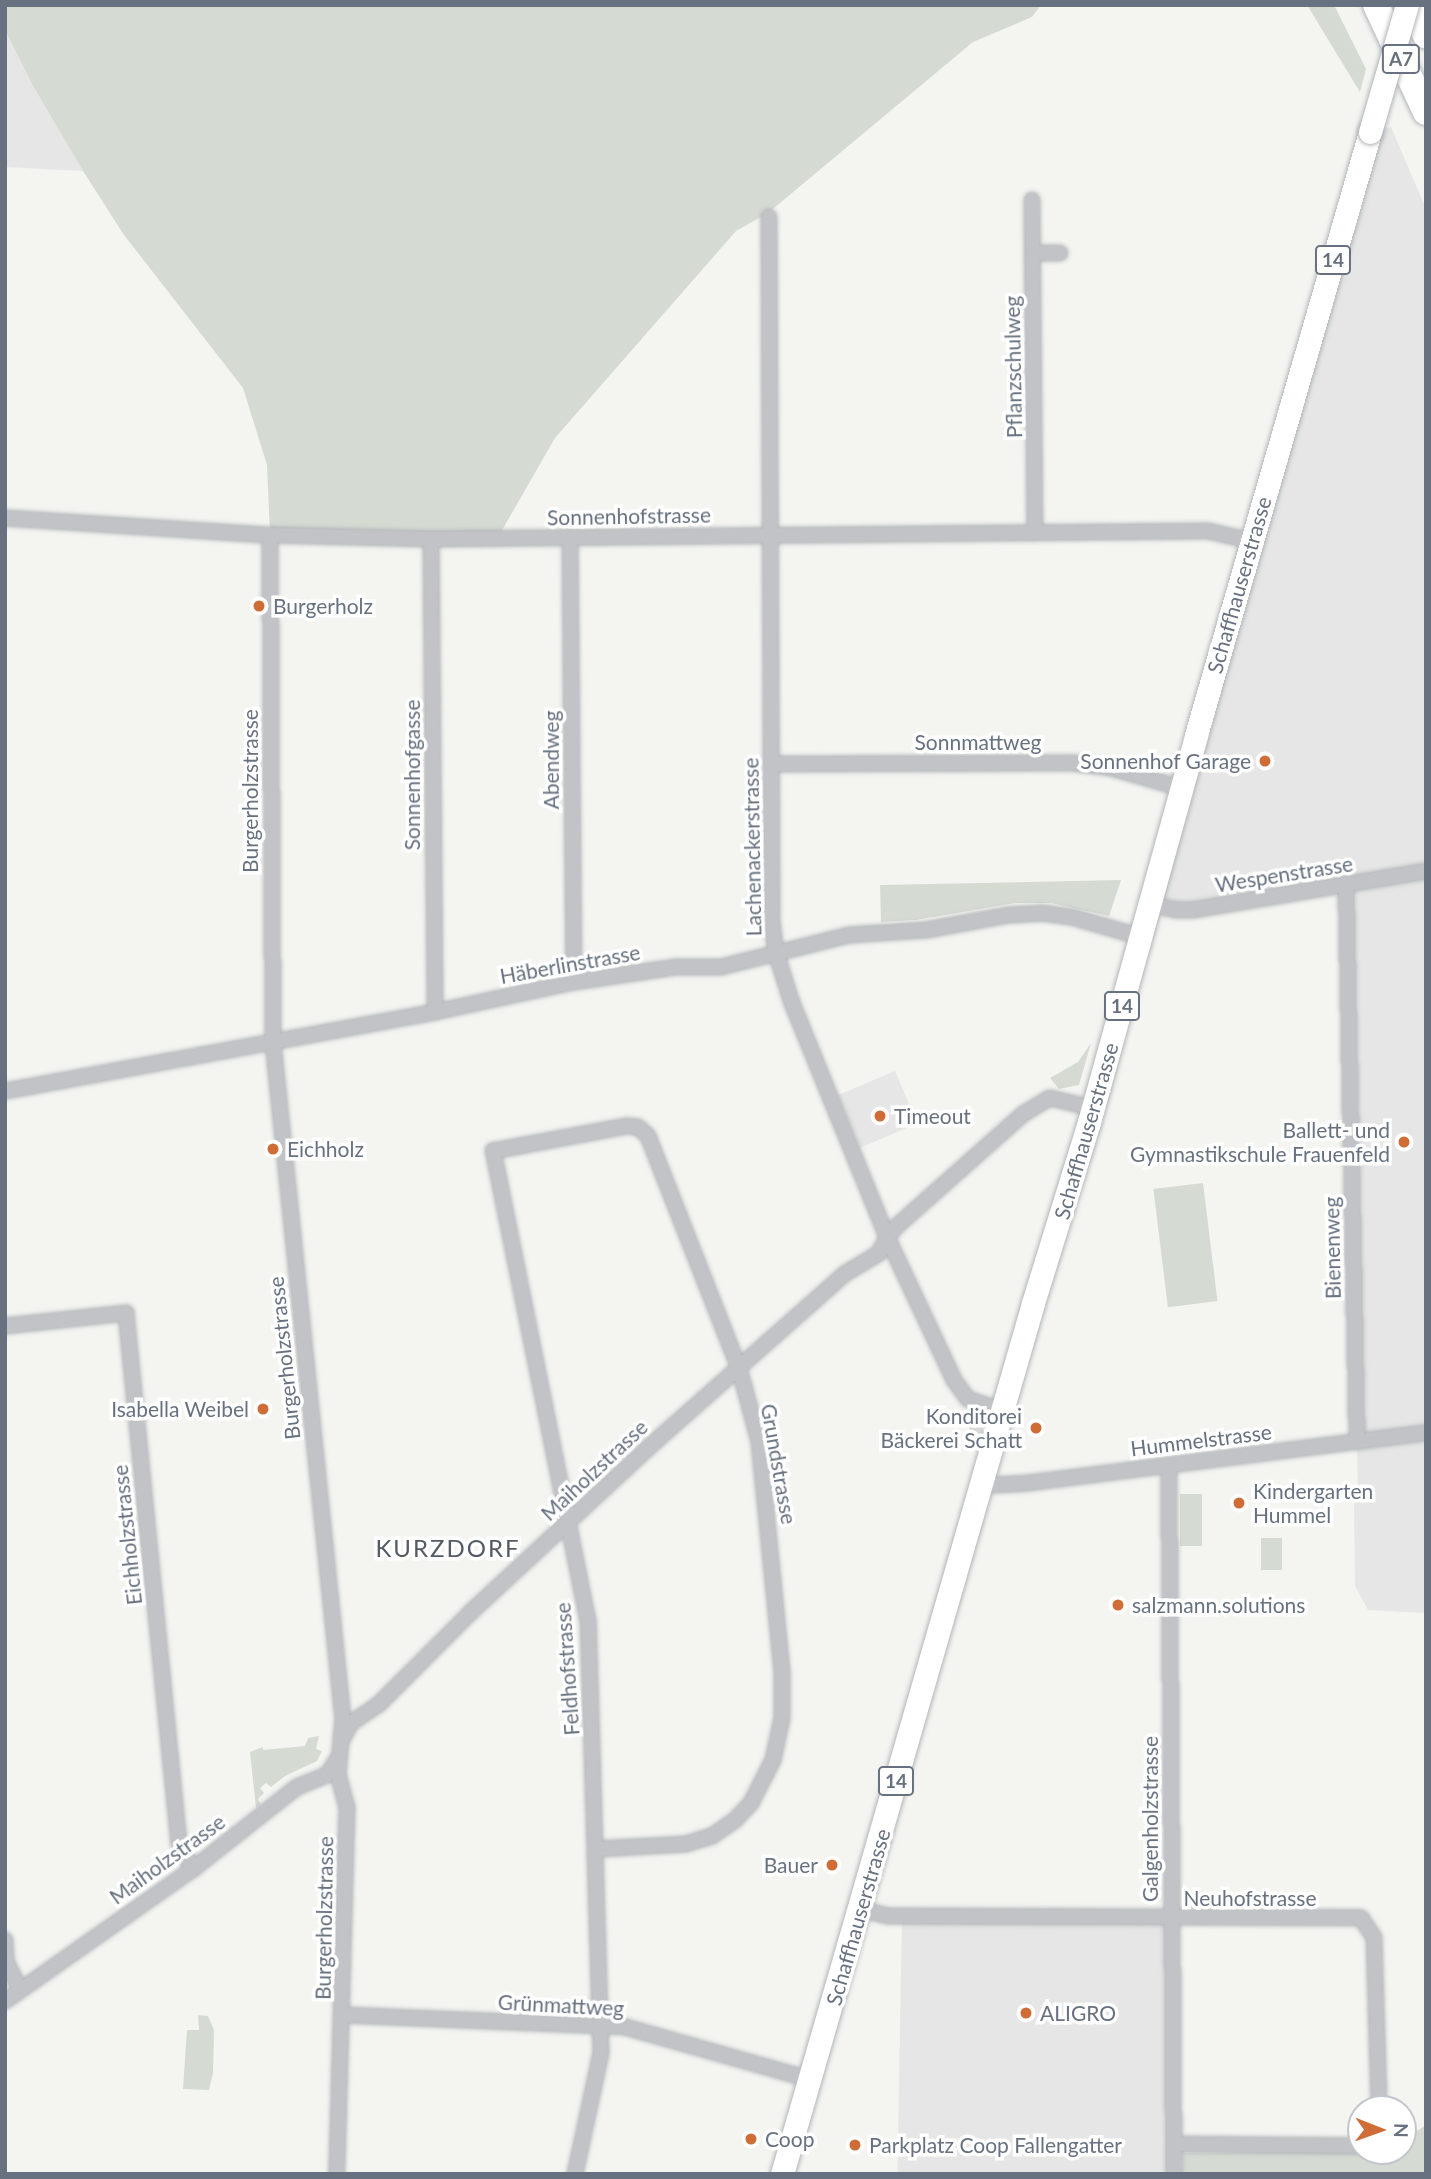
<!DOCTYPE html>
<meta charset="utf-8">
<style>
body{margin:0}
#map{position:relative;width:1431px;height:2179px;overflow:hidden;background:#f4f5f1;font-family:Lato,sans-serif}
div>[style]{position:absolute}
[style*='--x']{left:calc(var(--x)*1px);top:calc(var(--y)*1px);width:calc(var(--w)*1px);rotate:calc(var(--a)*1deg)}
.built>*{inset:0;background:#e5e6e5;transform-origin:0 0}
.green>*{inset:0;background:#d5dbd3;transform-origin:0 0}
.roads{filter:drop-shadow(0 0 2px #b2b5b9) drop-shadow(0 0 2px #b2b5b9)}
.street>*{height:14px;margin:-7px;padding:0 7px;transform-origin:7px;border-radius:7px;background:#c1c3c6}
.primary>*{height:23px;margin:-11.5px;padding:0 11.5px;transform-origin:11.5px;border-radius:11.5px;background:#fff}
.highway>*{height:26px;margin:-13px;padding:0 13px;transform-origin:13px;border-radius:13px;background:#fff}
.bridges{filter:drop-shadow(0 0 2px #b2b5b9) drop-shadow(0 0 2px #b2b5b9)}
.primary-bridge>*{height:23px;margin:-11.5px;padding:0 11.5px;transform-origin:11.5px;border-radius:11.5px;background:#fff}
.dots>*{width:19px;height:19px;translate:-50% -50%;box-sizing:border-box;border:4px solid #fff;border-radius:50%}
span{translate:-50% -50%;white-space:nowrap;text-align:center;line-height:1.15;-webkit-text-stroke:7px #fff;paint-order:stroke}
.shield-label span{padding:2px 5px;background:#fff;border:2px solid;border-radius:5px;-webkit-text-stroke-width:0}
.shield-label{font-size:19px;color:#67717f;font-weight:700}
.street-label{font-size:21px;color:#67717f}
.poi-label{font-size:21px;color:#67717f}
.left{translate:0 -50%;text-align:left}
.right{translate:-100% -50%;text-align:right}
.quarter-label{font-size:24px;color:#545b65;letter-spacing:2px}
.frame{position:absolute;inset:0;border:7px solid #67717f;pointer-events:none}
.north{position:absolute;left:1347px;top:2095px;width:70px;height:70px;box-sizing:border-box;background:#fff;border:2px solid #c2c6cc;border-radius:50%;rotate:91deg;font-size:19px;font-weight:700;line-height:28px;text-align:center;color:#67717f}
.north::after{content:'';display:block;margin:auto;width:24px;height:32px;background:#d06c35;clip-path:polygon(50% 0,100% 100%,50% 72%,0 100%)}
</style>
<div id="map">
<div class="built">
<i style="clip-path:polygon(5px 30px,33px 86px,83px 171px,5px 167px)"></i>
<i style="clip-path:polygon(1391px 127px,1426px 209px,1426px 1613px,1368px 1610px,1355px 1586px,1354px 1505px,1358px 1494px,1346px 885px,1193px 910px,1150px 904px,1370px 132px)"></i>
<i style="left:895px;top:1071px;width:57px;height:62px;rotate:67deg"></i>
<i style="left:902px;top:1915px;width:270px;height:259px;rotate:1deg"></i>
</div>
<div class="green">
<i style="clip-path:polygon(5px 5px,1041px 5px,1032px 17px,973px 42px,768px 213px,736px 231px,555px 438px,497px 539px,270px 535px,267px 465px,243px 388px,124px 235px,83px 171px,33px 86px,5px 30px)"></i>
<i style="clip-path:polygon(1307px 5px,1334px 5px,1366px 69px,1360px 92px)"></i>
<i style="clip-path:polygon(1121px 880px,1109px 916px,1051px 903px,1015px 903px,916px 920px,881px 922px,880px 885px)"></i>
<i style="clip-path:polygon(1091px 1043px,1079px 1085px,1059px 1089px,1050px 1078px,1078px 1062px)"></i>
<i style="left:1203px;top:1183px;width:119px;height:50px;rotate:83deg"></i>
<i style="clip-path:polygon(976px 1416px,983px 1430px,981px 1448px,973px 1443px,968px 1435px,970px 1424px)"></i>
<i style="left:1180px;top:1494px;width:22px;height:52px"></i>
<i style="left:1261px;top:1538px;width:21px;height:32px"></i>
<i style="clip-path:polygon(319px 1736px,316px 1749px,322px 1751px,317px 1761px,285px 1776px,271px 1787px,266px 1783px,260px 1788px,264px 1793px,258px 1799px,261px 1804px,256px 1808px,250px 1752px,263px 1747px,263px 1750px,305px 1746px,308px 1738px)"></i>
<i style="clip-path:polygon(198px 2015px,208px 2016px,214px 2030px,213px 2073px,209px 2090px,183px 2089px,187px 2030px,199px 2030px)"></i>
<i style="clip-path:polygon(1426px 2125px,1426px 2174px,1182px 2174px,1182px 2153px,1403px 2151px,1403px 2140px)"></i>
</div>
<div class="roads">
<div class="street">
<i style="--x:1032;--y:200;--w:333;--a:89.5"></i>
<i style="--x:769;--y:217;--w:704;--a:89.76"></i>
<i style="--x:772;--y:921;--w:32;--a:83"></i>
<i style="--x:776;--y:953;--w:52;--a:72.3"></i>
<i style="--x:792;--y:1003;--w:253;--a:67.9"></i>
<i style="--x:887;--y:1237;--w:158;--a:64.9"></i>
<i style="--x:954;--y:1380;--w:24;--a:54"></i>
<i style="--x:968;--y:1399;--w:36;--a:19"></i>
<i style="--x:1033;--y:253;--w:27;--a:0"></i>
<i style="--x:5;--y:518;--w:266;--a:3.7"></i>
<i style="--x:270;--y:535;--w:161;--a:1.4"></i>
<i style="--x:431;--y:539;--w:777;--a:-0.59"></i>
<i style="--x:1208;--y:531;--w:45;--a:12.8"></i>
<i style="--x:270;--y:535;--w:507;--a:89.66"></i>
<i style="--x:273;--y:1042;--w:681;--a:84.1"></i>
<i style="--x:343;--y:1719;--w:55;--a:95.2"></i>
<i style="--x:338;--y:1774;--w:34;--a:75"></i>
<i style="--x:347;--y:1807;--w:367;--a:91.6"></i>
<i style="--x:570;--y:537;--w:445;--a:89.5"></i>
<i style="--x:431;--y:539;--w:473;--a:89.5"></i>
<i style="--x:771;--y:764;--w:302;--a:-0.2"></i>
<i style="--x:1073;--y:763;--w:35;--a:7"></i>
<i style="--x:1108;--y:767;--w:76;--a:16"></i>
<i style="--x:1346;--y:885;--w:557;--a:88.87"></i>
<i style="--x:1150;--y:904;--w:27;--a:13"></i>
<i style="--x:1176;--y:910;--w:17;--a:0"></i>
<i style="--x:1193;--y:910;--w:236;--a:-9.5"></i>
<i style="--x:5;--y:1091;--w:437;--a:-10.4"></i>
<i style="--x:435;--y:1012;--w:142;--a:-12.2"></i>
<i style="--x:574;--y:982;--w:102;--a:-8.4"></i>
<i style="--x:675;--y:967;--w:46;--a:0"></i>
<i style="--x:721;--y:967;--w:132;--a:-14"></i>
<i style="--x:849;--y:935;--w:77;--a:-3.7"></i>
<i style="--x:926;--y:930;--w:83;--a:-10.4"></i>
<i style="--x:1008;--y:915;--w:34;--a:-3"></i>
<i style="--x:1042;--y:913;--w:30;--a:8"></i>
<i style="--x:1072;--y:917;--w:72;--a:16.2"></i>
<i style="--x:5;--y:1326;--w:122;--a:-6.1"></i>
<i style="--x:126;--y:1313;--w:534;--a:84.3"></i>
<i style="--x:179;--y:1844;--w:29;--a:61"></i>
<i style="--x:1169;--y:1465;--w:709;--a:89.6"></i>
<i style="--x:983;--y:1482;--w:10;--a:17"></i>
<i style="--x:993;--y:1485;--w:35;--a:-3"></i>
<i style="--x:1028;--y:1483;--w:401;--a:-7.2"></i>
<i style="--x:343;--y:1738;--w:17;--a:-62"></i>
<i style="--x:351;--y:1723;--w:34;--a:-34"></i>
<i style="--x:379;--y:1704;--w:130;--a:-45"></i>
<i style="--x:471;--y:1612;--w:241;--a:-42.8"></i>
<i style="--x:648;--y:1448;--w:264;--a:-41.5"></i>
<i style="--x:846;--y:1273;--w:39;--a:-31"></i>
<i style="--x:879;--y:1253;--w:18;--a:-63"></i>
<i style="--x:887;--y:1237;--w:15;--a:-48"></i>
<i style="--x:897;--y:1226;--w:169;--a:-41.6"></i>
<i style="--x:1023;--y:1114;--w:31;--a:-31"></i>
<i style="--x:1050;--y:1098;--w:44;--a:13.1"></i>
<i style="--x:860;--y:1909;--w:30;--a:14"></i>
<i style="--x:889;--y:1916;--w:472;--a:0.2"></i>
<i style="--x:1361;--y:1918;--w:23;--a:56"></i>
<i style="--x:1374;--y:1937;--w:172;--a:88.3"></i>
<i style="--x:5;--y:1940;--w:21;--a:87"></i>
<i style="--x:6;--y:1961;--w:32;--a:64"></i>
<i style="--x:5;--y:2001;--w:230;--a:-35.1"></i>
<i style="--x:193;--y:1869;--w:132;--a:-38.3"></i>
<i style="--x:297;--y:1787;--w:32;--a:-22"></i>
<i style="--x:327;--y:1775;--w:20;--a:-57"></i>
<i style="--x:343;--y:2015;--w:282;--a:2.4"></i>
<i style="--x:625;--y:2027;--w:194;--a:15.8"></i>
<i style="--x:1174;--y:2144;--w:187;--a:0.6"></i>
<i style="--x:575;--y:2174;--w:124;--a:-77.9"></i>
<i style="--x:601;--y:2053;--w:432;--a:-91.7"></i>
<i style="--x:588;--y:1621;--w:480;--a:-101.4"></i>
<i style="--x:493;--y:1151;--w:135;--a:-10.6"></i>
<i style="--x:626;--y:1126;--w:12;--a:5"></i>
<i style="--x:638;--y:1127;--w:13;--a:42"></i>
<i style="--x:648;--y:1136;--w:249;--a:68.6"></i>
<i style="--x:739;--y:1368;--w:76;--a:74.7"></i>
<i style="--x:759;--y:1441;--w:231;--a:84.3"></i>
<i style="--x:782;--y:1671;--w:47;--a:90"></i>
<i style="--x:782;--y:1718;--w:43;--a:102.1"></i>
<i style="--x:773;--y:1760;--w:48;--a:117.1"></i>
<i style="--x:751;--y:1803;--w:23;--a:133"></i>
<i style="--x:735;--y:1820;--w:28;--a:145"></i>
<i style="--x:712;--y:1836;--w:27;--a:163"></i>
<i style="--x:686;--y:1844;--w:89;--a:176.8"></i>
</div>
<div class="primary">
<i style="--x:782;--y:2174;--w:906;--a:-73.92"></i>
<i style="--x:1033;--y:1303;--w:189;--a:-72.8"></i>
<i style="--x:1089;--y:1122;--w:402;--a:-74.5"></i>
<i style="--x:1196;--y:735;--w:628;--a:-73.9"></i>
</div>
<div class="highway">
<i style="--x:1376;--y:5;--w:118;--a:65"></i>
<i style="--x:1411;--y:5;--w:34;--a:64"></i>
</div>
</div>
<div class="bridges">
<div class="primary-bridge">
<i style="--x:1370;--y:132;--w:132;--a:-73.8"></i>
</div>
</div>
<div class="dots">
<i style="left:259px;top:606px;background:#d06c35"></i>
<i style="left:1265px;top:761px;background:#d06c35"></i>
<i style="left:880px;top:1116px;background:#d06c35"></i>
<i style="left:1404px;top:1142px;background:#d06c35"></i>
<i style="left:273px;top:1149px;background:#d06c35"></i>
<i style="left:263px;top:1409px;background:#d06c35"></i>
<i style="left:1036px;top:1428px;background:#d06c35"></i>
<i style="left:1239px;top:1503px;background:#d06c35"></i>
<i style="left:1118px;top:1605px;background:#d06c35"></i>
<i style="left:832px;top:1865px;background:#d06c35"></i>
<i style="left:1026px;top:2013px;background:#d06c35"></i>
<i style="left:751px;top:2139px;background:#d06c35"></i>
<i style="left:855px;top:2145px;background:#d06c35"></i>
</div>
<div class="shield-label">
<span style="left:1401px;top:59px">A7</span>
<span style="left:1333px;top:260px">14</span>
<span style="left:1122px;top:1006px">14</span>
<span style="left:896px;top:1781px">14</span>
</div>
<div class="street-label">
<span style="left:1013px;top:367px;rotate:-91deg">Pflanzschulweg</span>
<span style="left:629px;top:516px;rotate:-1deg">Sonnenhofstrasse</span>
<span style="left:1239px;top:585px;rotate:-74deg">Schaffhauserstrasse</span>
<span style="left:978px;top:742px">Sonnmattweg</span>
<span style="left:551px;top:760px;rotate:-90deg">Abendweg</span>
<span style="left:412px;top:775px;rotate:-90deg">Sonnenhofgasse</span>
<span style="left:250px;top:791px;rotate:-90deg">Burgerholzstrasse</span>
<span style="left:752px;top:847px;rotate:-91deg">Lachenackerstrasse</span>
<span style="left:1284px;top:874px;rotate:-9deg">Wespenstrasse</span>
<span style="left:570px;top:964px;rotate:-10deg">Häberlinstrasse</span>
<span style="left:1086px;top:1131px;rotate:-74deg">Schaffhauserstrasse</span>
<span style="left:1332px;top:1248px;rotate:-91deg">Bienenweg</span>
<span style="left:284px;top:1358px;rotate:-96deg">Burgerholzstrasse</span>
<span style="left:1201px;top:1440px;rotate:-7deg">Hummelstrasse</span>
<span style="left:779px;top:1464px;rotate:80deg">Grundstrasse</span>
<span style="left:594px;top:1470px;rotate:-43deg">Maiholzstrasse</span>
<span style="left:127px;top:1535px;rotate:-96deg">Eichholzstrasse</span>
<span style="left:567px;top:1669px;rotate:-94deg">Feldhofstrasse</span>
<span style="left:1150px;top:1819px;rotate:-90deg">Galgenholzstrasse</span>
<span style="left:167px;top:1859px;rotate:-36deg">Maiholzstrasse</span>
<span style="left:1250px;top:1898px">Neuhofstrasse</span>
<span style="left:858px;top:1917px;rotate:-74deg">Schaffhauserstrasse</span>
<span style="left:324px;top:1918px;rotate:-89deg">Burgerholzstrasse</span>
<span style="left:561px;top:2005px;rotate:3deg">Grünmattweg</span>
</div>
<div class="poi-label">
<span class="left" style="left:273px;top:606px">Burgerholz</span>
<span class="right" style="left:1251px;top:761px">Sonnenhof Garage</span>
<span class="left" style="left:894px;top:1116px">Timeout</span>
<span class="right" style="left:1390px;top:1142px">Ballett- und<br>Gymnastikschule Frauenfeld</span>
<span class="left" style="left:287px;top:1149px">Eichholz</span>
<span class="right" style="left:249px;top:1409px">Isabella Weibel</span>
<span class="right" style="left:1022px;top:1428px">Konditorei<br>Bäckerei Schatt</span>
<span class="left" style="left:1253px;top:1503px">Kindergarten<br>Hummel</span>
<span class="left" style="left:1132px;top:1605px">salzmann.solutions</span>
<span class="right" style="left:818px;top:1865px">Bauer</span>
<span class="left" style="left:1040px;top:2013px">ALIGRO</span>
<span class="left" style="left:765px;top:2139px">Coop</span>
<span class="left" style="left:869px;top:2145px">Parkplatz Coop Fallengatter</span>
</div>
<div class="quarter-label">
<span style="left:448px;top:1548px">KURZDORF</span>
</div>
<div class="frame"></div>
<div class="north">N</div>
</div>
